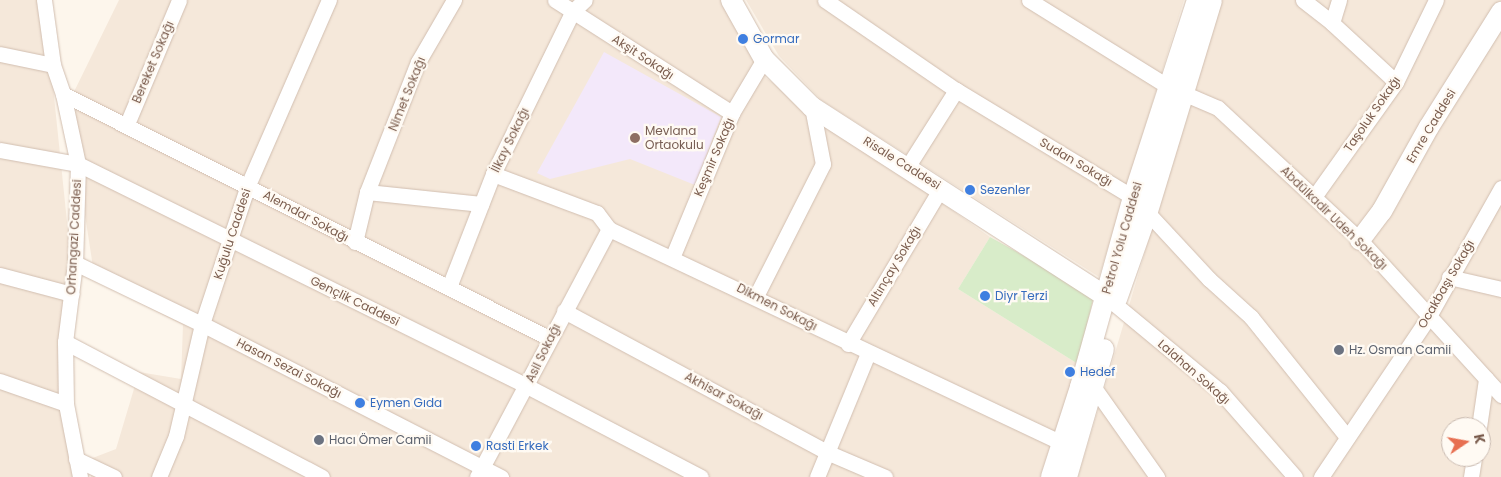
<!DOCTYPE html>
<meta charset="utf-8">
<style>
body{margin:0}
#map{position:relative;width:1501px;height:477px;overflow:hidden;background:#fdf6ec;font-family:Poppins,sans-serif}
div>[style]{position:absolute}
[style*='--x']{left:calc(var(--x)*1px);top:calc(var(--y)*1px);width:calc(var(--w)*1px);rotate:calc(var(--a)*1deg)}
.residential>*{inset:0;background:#f5e8da}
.education>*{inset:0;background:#f3e8fa}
.green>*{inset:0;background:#d8ecc9}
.roads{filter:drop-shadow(0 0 1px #d1beb0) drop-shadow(0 0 1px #d1beb0)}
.street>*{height:15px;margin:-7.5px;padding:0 7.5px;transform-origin:7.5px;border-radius:7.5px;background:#fff}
.secondary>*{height:20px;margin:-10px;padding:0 10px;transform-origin:10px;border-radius:10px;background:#fff}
.dots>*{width:14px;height:14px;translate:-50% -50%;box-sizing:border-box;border:2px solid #fffaf3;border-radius:50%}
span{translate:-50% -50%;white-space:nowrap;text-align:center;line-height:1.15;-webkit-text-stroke:4.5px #fffaf3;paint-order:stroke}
.shop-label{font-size:12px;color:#366cbe}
.left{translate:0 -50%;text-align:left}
.street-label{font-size:12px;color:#7a5c4d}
.education-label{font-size:12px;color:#785e54}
.worship-label{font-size:12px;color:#5b616d}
.north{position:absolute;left:1441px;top:417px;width:50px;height:50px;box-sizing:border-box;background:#fffaf3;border:1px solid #cabbb1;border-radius:50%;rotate:78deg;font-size:14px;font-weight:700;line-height:20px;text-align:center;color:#7a5c4d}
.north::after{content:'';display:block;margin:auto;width:18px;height:22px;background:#e76f51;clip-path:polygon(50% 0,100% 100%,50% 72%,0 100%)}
</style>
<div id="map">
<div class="residential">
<i style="clip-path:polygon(0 0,44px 0,72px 270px,61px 380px,77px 477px,0 477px)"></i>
<i style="clip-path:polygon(119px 0,723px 0,766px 78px,990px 237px,958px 289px,1078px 364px,1040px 477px,91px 477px,90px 459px,116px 449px,139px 372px,181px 379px,183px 325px,95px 280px,68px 104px)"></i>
<i style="clip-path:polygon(746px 0,1184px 0,1099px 277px,821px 100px,779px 56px)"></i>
<i style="clip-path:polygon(evenodd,1220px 0,1501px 0,1501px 477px,1078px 477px,1220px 0,1451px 427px,1481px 427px,1481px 457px,1451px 457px,1451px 427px)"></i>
</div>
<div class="education">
<i style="clip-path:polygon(604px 52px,721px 117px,695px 185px,630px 159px,550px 179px,537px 173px)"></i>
</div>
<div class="green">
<i style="clip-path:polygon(990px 237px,1094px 295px,1078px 364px,958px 289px)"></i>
</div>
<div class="roads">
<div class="street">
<i style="--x:44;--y:0;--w:66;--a:82.1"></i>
<i style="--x:53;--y:65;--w:31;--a:71"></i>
<i style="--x:63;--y:94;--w:72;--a:77.9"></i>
<i style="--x:78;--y:164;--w:99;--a:91.7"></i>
<i style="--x:75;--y:263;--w:80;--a:97.2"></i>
<i style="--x:65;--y:342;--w:62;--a:89.1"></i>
<i style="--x:66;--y:404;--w:74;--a:79.1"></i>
<i style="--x:555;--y:0;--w:210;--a:32.6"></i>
<i style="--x:825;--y:0;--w:159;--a:34.5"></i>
<i style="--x:956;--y:90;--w:207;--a:31.2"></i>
<i style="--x:1133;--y:197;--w:112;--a:47.2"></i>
<i style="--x:1209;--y:279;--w:57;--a:42.1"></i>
<i style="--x:1251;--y:317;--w:154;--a:51.3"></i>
<i style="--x:1029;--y:0;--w:165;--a:31.9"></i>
<i style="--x:1169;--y:87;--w:53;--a:23.2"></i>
<i style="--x:1218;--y:108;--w:194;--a:42.9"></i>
<i style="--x:1360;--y:240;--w:210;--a:47.7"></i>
<i style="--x:1303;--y:0;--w:37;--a:38"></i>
<i style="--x:1332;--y:23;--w:87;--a:42.7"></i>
<i style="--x:1332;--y:23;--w:24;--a:-73"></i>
<i style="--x:0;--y:54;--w:54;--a:11.7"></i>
<i style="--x:63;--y:94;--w:544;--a:26.66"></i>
<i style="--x:127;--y:124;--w:134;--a:-67.2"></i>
<i style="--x:0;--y:150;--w:79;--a:10.2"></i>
<i style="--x:78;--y:164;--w:501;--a:26.31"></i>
<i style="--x:527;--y:386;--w:196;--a:27.6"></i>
<i style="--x:908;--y:166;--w:90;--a:-57.7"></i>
<i style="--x:493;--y:174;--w:111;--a:20.6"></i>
<i style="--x:597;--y:213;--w:20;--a:53"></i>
<i style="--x:609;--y:229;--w:501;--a:25.29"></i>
<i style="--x:367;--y:192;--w:115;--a:6"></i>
<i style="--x:1314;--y:197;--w:141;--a:-54.5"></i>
<i style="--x:1396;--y:82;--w:91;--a:-64"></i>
<i style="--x:355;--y:242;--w:51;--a:-76.5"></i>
<i style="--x:367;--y:192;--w:140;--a:-68.6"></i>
<i style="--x:418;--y:62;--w:72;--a:-59.9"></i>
<i style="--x:672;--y:258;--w:157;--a:-67.5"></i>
<i style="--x:732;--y:113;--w:63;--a:-59.3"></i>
<i style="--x:75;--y:263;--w:141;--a:25.7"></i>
<i style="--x:202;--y:324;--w:336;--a:27.1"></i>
<i style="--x:0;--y:275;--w:74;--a:14.8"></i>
<i style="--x:1449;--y:277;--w:53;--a:13"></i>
<i style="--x:449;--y:287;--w:121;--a:-68.7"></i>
<i style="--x:493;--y:174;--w:182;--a:-63.9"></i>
<i style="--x:573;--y:11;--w:16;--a:-43"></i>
<i style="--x:756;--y:296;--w:148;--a:-63.1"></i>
<i style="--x:823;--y:164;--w:58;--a:-100.9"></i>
<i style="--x:1105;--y:296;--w:149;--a:39.6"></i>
<i style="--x:1220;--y:391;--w:114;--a:48.9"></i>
<i style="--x:564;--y:311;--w:301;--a:28.2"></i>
<i style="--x:829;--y:453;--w:61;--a:23.2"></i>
<i style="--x:65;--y:342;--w:290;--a:27.7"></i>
<i style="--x:848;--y:344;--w:182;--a:-59.2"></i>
<i style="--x:0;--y:381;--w:70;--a:19.2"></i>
<i style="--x:1084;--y:387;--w:11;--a:10"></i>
<i style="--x:1095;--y:389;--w:108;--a:54.8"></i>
<i style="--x:1479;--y:427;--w:49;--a:-81.7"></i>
<i style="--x:76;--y:459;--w:42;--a:25.3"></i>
<i style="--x:159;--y:477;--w:44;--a:-67.5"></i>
<i style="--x:176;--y:436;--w:115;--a:-76.9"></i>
<i style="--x:202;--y:324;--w:146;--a:-71.7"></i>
<i style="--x:248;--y:185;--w:202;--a:-66.4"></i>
<i style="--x:477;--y:477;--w:281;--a:-62"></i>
<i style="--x:817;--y:477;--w:134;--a:-67.6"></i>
<i style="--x:1321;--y:477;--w:194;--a:-56.1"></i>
<i style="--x:1429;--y:316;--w:147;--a:-60.6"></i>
<i style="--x:1471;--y:477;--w:20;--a:-81"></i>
</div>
<div class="secondary">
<i style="--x:731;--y:0;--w:68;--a:60.8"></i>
<i style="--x:764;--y:59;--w:68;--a:45"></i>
<i style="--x:812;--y:107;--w:349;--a:32.8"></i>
<i style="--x:1360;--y:240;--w:36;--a:-53"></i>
<i style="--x:1382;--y:211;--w:96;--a:-60.8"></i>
<i style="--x:1429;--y:127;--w:136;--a:-57.9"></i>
<i style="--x:1117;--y:299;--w:93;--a:-70.6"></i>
<i style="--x:1148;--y:211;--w:220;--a:-73.1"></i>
<i style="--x:1051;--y:477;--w:95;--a:-72.1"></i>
<i style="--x:1080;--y:387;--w:197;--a:-74.4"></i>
<i style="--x:1133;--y:197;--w:207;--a:-72"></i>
<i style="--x:1067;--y:477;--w:133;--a:-73.9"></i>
</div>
</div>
<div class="dots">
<i style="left:743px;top:39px;background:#3f7fe0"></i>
<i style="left:635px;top:138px;background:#8d6e63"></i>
<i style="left:970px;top:190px;background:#3f7fe0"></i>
<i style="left:985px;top:296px;background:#3f7fe0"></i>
<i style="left:1339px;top:350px;background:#6b7280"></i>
<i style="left:1070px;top:372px;background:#3f7fe0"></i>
<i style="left:360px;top:403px;background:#3f7fe0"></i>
<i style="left:319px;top:440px;background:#6b7280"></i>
<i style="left:476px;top:446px;background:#3f7fe0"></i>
</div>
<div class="shop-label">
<span class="left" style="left:753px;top:39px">Gormar</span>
<span class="left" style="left:980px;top:190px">Sezenler</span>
<span class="left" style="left:995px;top:296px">Diyr Terzi</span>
<span class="left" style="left:1080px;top:372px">Hedef</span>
<span class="left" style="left:370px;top:403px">Eymen Gıda</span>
<span class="left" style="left:486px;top:446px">Rasti Erkek</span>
</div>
<div class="street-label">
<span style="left:643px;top:57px;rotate:33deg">Akşit Sokağı</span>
<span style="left:153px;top:62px;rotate:-67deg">Bereket Sokağı</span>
<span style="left:407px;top:94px;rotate:-68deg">Nimet Sokağı</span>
<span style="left:1372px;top:114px;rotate:-55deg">Taşoluk Sokağı</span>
<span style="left:1431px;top:126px;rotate:-59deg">Emre Caddesi</span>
<span style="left:510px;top:140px;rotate:-64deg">İlkay Sokağı</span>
<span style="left:714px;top:157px;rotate:-67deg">Keşmir Sokağı</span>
<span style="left:1076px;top:162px;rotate:31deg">Sudan Sokağı</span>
<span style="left:902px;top:163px;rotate:32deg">Risale Caddesi</span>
<span style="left:306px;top:216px;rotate:28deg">Alemdar Sokağı</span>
<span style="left:1334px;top:218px;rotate:44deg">Abdülkadir Udeh Sokağı</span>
<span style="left:232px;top:234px;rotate:-72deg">Kuğulu Caddesi</span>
<span style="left:74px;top:237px;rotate:-87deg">Orhangazi Caddesi</span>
<span style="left:1122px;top:238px;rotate:-74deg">Petrol Yolu Caddesi</span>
<span style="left:894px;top:266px;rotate:-59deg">Altınçay Sokağı</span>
<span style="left:1446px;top:284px;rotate:-60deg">Ocakbaşı Sokağı</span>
<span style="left:355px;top:301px;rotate:26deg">Gençlik Caddesi</span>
<span style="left:777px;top:307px;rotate:27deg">Dikmen Sokağı</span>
<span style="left:543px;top:353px;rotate:-64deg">Asil Sokağı</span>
<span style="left:289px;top:368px;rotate:27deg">Hasan Sezai Sokağı</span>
<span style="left:1194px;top:372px;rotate:41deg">Lalahan Sokağı</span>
<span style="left:724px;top:396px;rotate:28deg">Akhisar Sokağı</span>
</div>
<div class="education-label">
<span class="left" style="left:645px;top:138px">Mevlana<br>Ortaokulu</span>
</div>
<div class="worship-label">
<span class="left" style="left:1349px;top:350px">Hz. Osman Camii</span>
<span class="left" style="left:329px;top:440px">Hacı Ömer Camii</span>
</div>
<div class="north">K</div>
</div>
